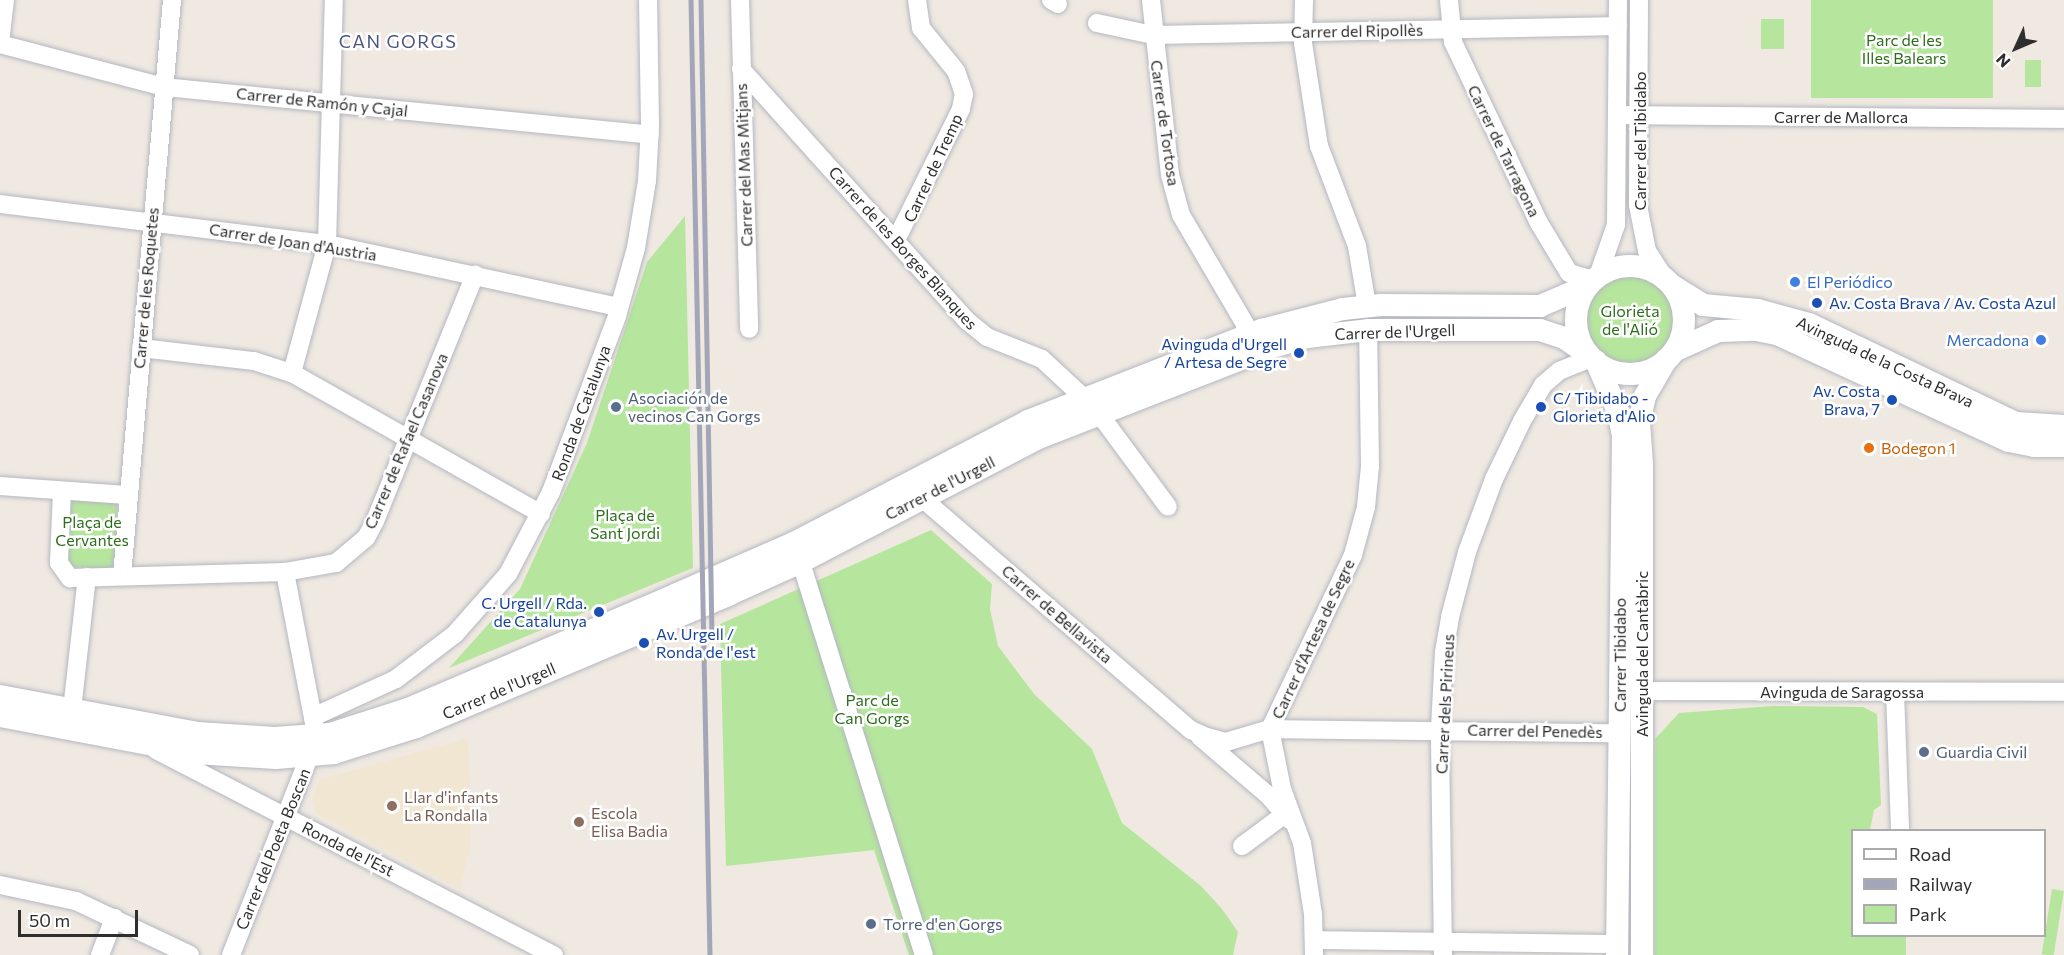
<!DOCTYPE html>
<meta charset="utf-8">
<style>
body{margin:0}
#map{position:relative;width:2064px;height:955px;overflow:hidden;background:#efe9e1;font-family:Commissioner,sans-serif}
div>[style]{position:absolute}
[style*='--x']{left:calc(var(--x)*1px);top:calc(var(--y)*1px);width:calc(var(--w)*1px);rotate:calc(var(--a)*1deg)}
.education>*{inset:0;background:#f0e6d1}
.green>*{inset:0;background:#b6e59e;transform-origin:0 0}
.round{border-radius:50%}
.roads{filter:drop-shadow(0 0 2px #b4b7c1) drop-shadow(0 0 2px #b4b7c1)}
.minor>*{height:18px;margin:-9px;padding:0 9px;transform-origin:9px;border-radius:9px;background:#fff}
.tertiary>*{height:22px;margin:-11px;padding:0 11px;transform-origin:11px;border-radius:11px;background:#fff}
.tertiary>.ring{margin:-11px;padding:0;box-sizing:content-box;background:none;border:22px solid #fff;border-radius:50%}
.rail>*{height:4.5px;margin:-2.25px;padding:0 2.25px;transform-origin:2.25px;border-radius:2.25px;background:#a3a6b8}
.dots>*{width:16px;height:16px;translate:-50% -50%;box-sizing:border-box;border:3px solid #fff;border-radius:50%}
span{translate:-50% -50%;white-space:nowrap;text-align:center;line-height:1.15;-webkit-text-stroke:5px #fff;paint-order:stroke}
.street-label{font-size:16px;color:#2e2e2e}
.park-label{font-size:16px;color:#2c6e1b}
.shop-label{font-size:16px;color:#366cbe}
.left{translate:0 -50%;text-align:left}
.right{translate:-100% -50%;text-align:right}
.transit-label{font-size:16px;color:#164399}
.service-label{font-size:16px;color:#4e5e75}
.food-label{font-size:16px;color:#c56008}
.education-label{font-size:16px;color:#785e54}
.neighbourhood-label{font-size:18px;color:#4d5680;letter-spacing:1.5px}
.legend{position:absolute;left:1851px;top:829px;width:195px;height:108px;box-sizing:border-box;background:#fff;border:2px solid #ababab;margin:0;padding:8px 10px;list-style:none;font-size:18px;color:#2e2e2e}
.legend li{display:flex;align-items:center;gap:12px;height:30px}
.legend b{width:30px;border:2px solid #ababab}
.north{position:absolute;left:1986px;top:18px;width:60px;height:60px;-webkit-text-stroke:4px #fff;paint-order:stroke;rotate:226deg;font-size:16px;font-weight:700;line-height:24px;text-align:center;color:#2e2e2e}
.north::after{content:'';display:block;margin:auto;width:21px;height:27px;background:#2e2e2e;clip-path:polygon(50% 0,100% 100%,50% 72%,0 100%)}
.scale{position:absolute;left:18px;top:910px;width:120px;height:27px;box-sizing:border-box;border:3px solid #2e2e2e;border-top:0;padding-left:8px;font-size:18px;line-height:21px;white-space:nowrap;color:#2e2e2e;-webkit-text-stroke:4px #fff;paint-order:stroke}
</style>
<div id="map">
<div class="education">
<i style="clip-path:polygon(468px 738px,471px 843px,460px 889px,316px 814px,312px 798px,319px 780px)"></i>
</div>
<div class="green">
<i style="left:1811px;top:0;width:182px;height:98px"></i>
<i style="left:1784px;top:19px;width:30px;height:23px;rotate:90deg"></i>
<i style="left:2025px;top:60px;width:16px;height:27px"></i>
<i style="clip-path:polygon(685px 216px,693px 568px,449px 668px,520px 589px,587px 443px,647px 262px)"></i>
<i class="round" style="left:1585px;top:275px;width:90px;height:90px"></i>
<i style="clip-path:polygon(71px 498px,117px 503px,115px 569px,71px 567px,67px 559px)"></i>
<i style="clip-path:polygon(931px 530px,992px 584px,990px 609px,998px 646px,1034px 694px,1092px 749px,1122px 823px,1201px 886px,1222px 909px,1238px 932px,1233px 955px,909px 955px,874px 850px,726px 866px,720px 624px)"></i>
<i style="clip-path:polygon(1773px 706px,1863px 707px,1877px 714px,1881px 805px,1874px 810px,1870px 830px,1852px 830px,1852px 936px,1906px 936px,1906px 955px,1655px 955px,1655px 739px,1679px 713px)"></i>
<i style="left:2052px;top:889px;width:12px;height:66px;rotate:9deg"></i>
</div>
<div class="roads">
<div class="minor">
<i style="--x:740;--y:0;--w:329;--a:88.4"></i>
<i style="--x:1051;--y:0;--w:8;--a:30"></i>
<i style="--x:1151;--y:0;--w:176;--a:83.8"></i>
<i style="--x:1170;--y:175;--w:41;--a:74.6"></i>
<i style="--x:1181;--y:215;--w:126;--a:59.6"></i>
<i style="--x:1245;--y:324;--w:12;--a:85"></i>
<i style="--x:1304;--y:0;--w:43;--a:91.3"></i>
<i style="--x:1303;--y:43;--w:104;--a:81.2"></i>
<i style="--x:1319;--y:146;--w:107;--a:69.2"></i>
<i style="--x:1357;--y:246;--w:61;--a:80.5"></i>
<i style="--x:1449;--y:0;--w:42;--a:84.6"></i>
<i style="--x:1453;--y:42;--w:200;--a:64.6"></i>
<i style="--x:1539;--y:223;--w:58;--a:59"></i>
<i style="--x:1569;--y:273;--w:25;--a:16"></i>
<i style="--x:1639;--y:0;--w:205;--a:90.3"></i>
<i style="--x:1638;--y:205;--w:47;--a:78.9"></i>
<i style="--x:1647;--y:251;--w:30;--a:57"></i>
<i style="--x:1097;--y:23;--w:57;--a:12.1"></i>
<i style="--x:1153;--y:35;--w:465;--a:-1.1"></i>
<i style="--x:0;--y:43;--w:43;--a:-83.4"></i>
<i style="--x:0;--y:44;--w:170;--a:14.7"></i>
<i style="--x:164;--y:87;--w:488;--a:5.6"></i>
<i style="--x:741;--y:69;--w:337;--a:48.1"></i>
<i style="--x:966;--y:320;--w:27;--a:39"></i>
<i style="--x:987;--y:337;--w:59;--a:21.8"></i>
<i style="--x:1042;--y:359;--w:59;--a:42.9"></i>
<i style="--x:1617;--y:115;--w:447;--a:0.5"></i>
<i style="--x:0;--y:204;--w:329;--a:7"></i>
<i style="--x:327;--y:244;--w:298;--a:12.2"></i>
<i style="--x:896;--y:240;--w:146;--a:-63.6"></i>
<i style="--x:961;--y:109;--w:15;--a:-79"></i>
<i style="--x:964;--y:94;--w:24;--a:-109"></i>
<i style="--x:956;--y:71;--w:55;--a:-129.1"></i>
<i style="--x:921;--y:28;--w:28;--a:-98"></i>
<i style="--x:1598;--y:276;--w:54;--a:-70.6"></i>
<i style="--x:1616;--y:225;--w:225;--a:-89.5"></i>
<i style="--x:141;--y:348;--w:114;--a:6.6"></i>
<i style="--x:254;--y:361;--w:40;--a:18"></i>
<i style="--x:292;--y:373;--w:286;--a:29.5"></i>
<i style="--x:292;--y:373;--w:134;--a:-74.8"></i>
<i style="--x:327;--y:244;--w:244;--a:-88.4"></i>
<i style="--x:1100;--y:415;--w:114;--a:53.5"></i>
<i style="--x:0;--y:486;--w:127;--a:4.1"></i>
<i style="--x:62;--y:491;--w:72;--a:92.4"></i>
<i style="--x:59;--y:563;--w:19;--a:54"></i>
<i style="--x:70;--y:578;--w:215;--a:-1.6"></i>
<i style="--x:285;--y:572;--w:52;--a:-10"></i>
<i style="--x:336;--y:563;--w:39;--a:-40"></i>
<i style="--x:366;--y:538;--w:19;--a:-62"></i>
<i style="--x:375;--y:521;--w:266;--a:-67.9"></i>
<i style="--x:923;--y:499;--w:354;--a:40.8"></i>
<i style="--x:1191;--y:730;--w:17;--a:24"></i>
<i style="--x:1207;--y:737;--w:20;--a:15"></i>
<i style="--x:1226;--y:742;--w:46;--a:-16.5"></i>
<i style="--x:1270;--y:729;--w:350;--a:0.7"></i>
<i style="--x:797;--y:550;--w:424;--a:72.6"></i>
<i style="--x:122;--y:576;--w:578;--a:-85.04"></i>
<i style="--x:1630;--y:691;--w:434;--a:0.1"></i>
<i style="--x:1895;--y:692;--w:138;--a:87.9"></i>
<i style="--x:72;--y:710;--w:134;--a:-83.6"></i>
<i style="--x:313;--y:717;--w:91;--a:-24.6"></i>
<i style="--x:396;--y:679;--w:74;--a:-37.3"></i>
<i style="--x:455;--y:634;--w:80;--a:-48.5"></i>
<i style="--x:508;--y:574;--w:93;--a:-62.3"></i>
<i style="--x:551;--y:492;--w:188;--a:-69.4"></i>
<i style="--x:617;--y:316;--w:71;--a:-74.4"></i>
<i style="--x:636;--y:248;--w:68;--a:-80.7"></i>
<i style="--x:647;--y:181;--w:56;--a:-86.9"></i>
<i style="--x:650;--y:125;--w:125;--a:-90.9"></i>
<i style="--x:1200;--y:737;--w:89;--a:40.5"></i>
<i style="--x:1268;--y:795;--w:33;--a:49"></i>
<i style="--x:156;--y:750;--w:448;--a:27.3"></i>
<i style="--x:1242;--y:846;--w:54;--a:-36.7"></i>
<i style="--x:0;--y:885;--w:78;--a:11.9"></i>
<i style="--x:76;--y:901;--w:126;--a:25.3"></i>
<i style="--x:1314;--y:940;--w:303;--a:0.8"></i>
<i style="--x:100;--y:955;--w:40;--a:-69"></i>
<i style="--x:231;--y:955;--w:227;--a:-68.5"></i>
<i style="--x:314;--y:744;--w:21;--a:-90"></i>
<i style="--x:314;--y:723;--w:154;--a:-100.9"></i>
<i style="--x:1314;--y:955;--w:41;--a:-91.4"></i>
<i style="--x:1313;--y:914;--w:72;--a:-98.8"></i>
<i style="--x:1302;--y:843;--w:58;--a:-110.3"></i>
<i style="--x:1282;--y:789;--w:61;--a:-101.3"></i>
<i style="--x:1270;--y:729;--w:193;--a:-64.5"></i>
<i style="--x:1353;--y:555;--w:50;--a:-74.8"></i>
<i style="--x:1366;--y:507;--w:41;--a:-84.4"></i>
<i style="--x:1370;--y:466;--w:136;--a:-90.8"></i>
<i style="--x:1443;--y:955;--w:227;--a:-90.8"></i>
<i style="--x:1440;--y:728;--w:76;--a:-87"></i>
<i style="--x:1444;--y:652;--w:36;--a:-80"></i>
<i style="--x:1450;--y:617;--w:67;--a:-75.3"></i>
<i style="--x:1467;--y:552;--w:78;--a:-69.7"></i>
<i style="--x:1494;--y:479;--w:64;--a:-64.2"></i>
<i style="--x:1522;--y:421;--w:42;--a:-59.7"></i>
<i style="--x:1543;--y:385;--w:21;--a:-41"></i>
<i style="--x:1559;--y:371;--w:35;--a:-22"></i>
</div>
<div class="tertiary">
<i class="ring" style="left:1576px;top:266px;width:86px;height:86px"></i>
<i style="--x:1673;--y:286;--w:36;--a:32"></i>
<i style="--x:1703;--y:305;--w:55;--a:5.2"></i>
<i style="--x:1758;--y:310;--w:53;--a:15.4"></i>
<i style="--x:1809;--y:324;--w:229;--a:25.6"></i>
<i style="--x:2016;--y:423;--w:48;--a:3.6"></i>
<i style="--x:1674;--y:351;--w:48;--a:-24.4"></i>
<i style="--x:1718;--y:331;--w:38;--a:-2"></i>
<i style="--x:1756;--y:330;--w:21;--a:11"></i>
<i style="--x:1777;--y:334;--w:255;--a:24.8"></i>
<i style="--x:2009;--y:441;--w:25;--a:11"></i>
<i style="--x:2034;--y:446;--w:30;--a:0"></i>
<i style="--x:1596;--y:361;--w:56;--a:66.7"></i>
<i style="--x:1618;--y:412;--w:25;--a:78"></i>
<i style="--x:1623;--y:436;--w:519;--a:90.66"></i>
<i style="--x:0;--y:696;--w:200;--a:10.6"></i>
<i style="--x:197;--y:733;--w:78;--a:3.7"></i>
<i style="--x:275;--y:738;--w:55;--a:-4.2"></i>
<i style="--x:330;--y:734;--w:82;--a:-17.8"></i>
<i style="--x:408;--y:709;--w:293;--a:-23.1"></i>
<i style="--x:677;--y:594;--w:128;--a:-23.6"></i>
<i style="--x:794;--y:543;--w:264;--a:-27.5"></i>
<i style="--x:1028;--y:421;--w:251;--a:-21.3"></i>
<i style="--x:1262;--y:330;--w:84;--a:-14.5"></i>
<i style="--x:1343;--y:309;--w:38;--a:-6"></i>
<i style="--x:1381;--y:305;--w:159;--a:0.4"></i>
<i style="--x:1540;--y:306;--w:51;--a:-23.1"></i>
<i style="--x:0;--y:716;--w:198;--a:10.7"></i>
<i style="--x:195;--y:753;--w:81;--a:3.5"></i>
<i style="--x:276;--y:758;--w:58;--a:-4.9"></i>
<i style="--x:334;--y:753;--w:86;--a:-17.6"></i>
<i style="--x:416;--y:727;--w:339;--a:-22.9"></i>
<i style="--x:728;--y:595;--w:80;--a:-24.3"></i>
<i style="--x:801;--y:562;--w:265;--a:-27.6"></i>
<i style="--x:1036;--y:439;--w:250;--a:-21.3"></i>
<i style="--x:1269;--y:348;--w:40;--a:-16"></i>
<i style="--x:1307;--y:337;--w:61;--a:-6.5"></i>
<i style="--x:1368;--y:330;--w:172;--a:0"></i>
<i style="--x:1540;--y:330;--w:25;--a:18"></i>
<i style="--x:1564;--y:338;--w:30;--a:34"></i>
<i style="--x:1642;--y:955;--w:491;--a:-90"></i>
<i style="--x:1642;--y:464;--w:42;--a:-94.1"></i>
<i style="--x:1639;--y:422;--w:27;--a:-77"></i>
<i style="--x:1645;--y:396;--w:42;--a:-59.7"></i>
</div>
</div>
<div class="rail">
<i style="--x:691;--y:0;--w:955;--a:88.86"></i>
<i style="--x:701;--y:0;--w:637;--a:89.01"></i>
</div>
<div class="dots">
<i style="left:1795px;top:282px;background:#3f7fe0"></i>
<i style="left:1817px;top:303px;background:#1a4fb4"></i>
<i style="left:2041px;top:340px;background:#3f7fe0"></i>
<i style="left:1299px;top:353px;background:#1a4fb4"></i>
<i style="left:1892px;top:400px;background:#1a4fb4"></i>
<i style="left:616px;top:407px;background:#5c6f8a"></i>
<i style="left:1541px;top:407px;background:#1a4fb4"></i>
<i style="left:1869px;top:448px;background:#e8710a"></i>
<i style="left:599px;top:612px;background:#1a4fb4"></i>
<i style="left:644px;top:643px;background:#1a4fb4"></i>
<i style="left:1924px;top:752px;background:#5c6f8a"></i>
<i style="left:392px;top:806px;background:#8d6e63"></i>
<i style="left:579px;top:822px;background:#8d6e63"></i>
<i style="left:871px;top:924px;background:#5c6f8a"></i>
</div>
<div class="street-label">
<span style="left:1357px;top:31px;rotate:-1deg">Carrer del Ripollès</span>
<span style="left:322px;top:102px;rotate:6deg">Carrer de Ramón y Cajal</span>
<span style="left:1841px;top:117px">Carrer de Mallorca</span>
<span style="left:1165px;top:123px;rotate:82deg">Carrer de Tortosa</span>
<span style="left:1640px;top:141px;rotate:-90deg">Carrer del Tibidabo</span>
<span style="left:1504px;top:151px;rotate:64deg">Carrer de Tarragona</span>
<span style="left:744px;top:165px;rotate:-92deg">Carrer del Mas Mitjans</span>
<span style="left:933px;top:168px;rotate:-65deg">Carrer de Tremp</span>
<span style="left:293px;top:242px;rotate:9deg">Carrer de Joan d'Austria</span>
<span style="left:903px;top:248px;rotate:48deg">Carrer de les Borges Blanques</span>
<span style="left:146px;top:288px;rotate:-85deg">Carrer de les Roquetes</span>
<span style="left:1395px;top:332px;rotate:-2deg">Carrer de l'Urgell</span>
<span style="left:1885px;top:362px;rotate:25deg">Avinguda de la Costa Brava</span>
<span style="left:581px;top:413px;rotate:-70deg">Ronda de Catalunya</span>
<span style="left:406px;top:441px;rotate:-67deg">Carrer de Rafael Casanova</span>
<span style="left:940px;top:488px;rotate:-27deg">Carrer de l'Urgell</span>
<span style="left:1057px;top:614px;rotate:41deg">Carrer de Bellavista</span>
<span style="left:1313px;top:639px;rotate:-65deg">Carrer d'Artesa de Segre</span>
<span style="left:1642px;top:654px;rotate:-90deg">Avinguda del Cantàbric</span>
<span style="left:1620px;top:655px;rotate:-90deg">Carrer Tibidabo</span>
<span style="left:499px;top:691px;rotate:-23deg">Carrer de l'Urgell</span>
<span style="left:1842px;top:692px">Avinguda de Saragossa</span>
<span style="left:1445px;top:704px;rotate:-87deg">Carrer dels Pirineus</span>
<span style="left:1535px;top:731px;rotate:1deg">Carrer del Penedès</span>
<span style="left:273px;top:849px;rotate:-68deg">Carrer del Poeta Boscan</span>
<span style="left:348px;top:849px;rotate:27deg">Ronda de l'Est</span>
</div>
<div class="park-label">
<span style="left:1904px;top:49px">Parc de les<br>Illes Balears</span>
<span style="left:1630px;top:320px">Glorieta<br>de l'Alió</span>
<span style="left:625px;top:524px">Plaça de<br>Sant Jordi</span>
<span style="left:92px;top:531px">Plaça de<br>Cervantes</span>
<span style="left:872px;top:709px">Parc de<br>Can Gorgs</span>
</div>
<div class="shop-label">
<span class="left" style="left:1807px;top:282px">El Periódico</span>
<span class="right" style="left:2029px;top:340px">Mercadona</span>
</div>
<div class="transit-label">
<span class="left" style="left:1829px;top:303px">Av. Costa Brava / Av. Costa Azul</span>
<span class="right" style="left:1287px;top:353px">Avinguda d'Urgell<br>/ Artesa de Segre</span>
<span class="right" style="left:1880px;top:400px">Av. Costa<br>Brava, 7</span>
<span class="left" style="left:1553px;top:407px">C/ Tibidabo -<br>Glorieta d'Alio</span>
<span class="right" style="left:587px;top:612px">C. Urgell / Rda.<br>de Catalunya</span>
<span class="left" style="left:656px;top:643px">Av. Urgell /<br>Ronda de l'est</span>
</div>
<div class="service-label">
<span class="left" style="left:628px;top:407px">Asociación de<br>vecinos Can Gorgs</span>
<span class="left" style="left:1936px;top:752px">Guardia Civil</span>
<span class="left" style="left:883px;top:924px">Torre d'en Gorgs</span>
</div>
<div class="food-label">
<span class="left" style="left:1881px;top:448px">Bodegon 1</span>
</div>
<div class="education-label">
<span class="left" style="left:404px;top:806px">Llar d'infants<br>La Rondalla</span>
<span class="left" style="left:591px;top:822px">Escola<br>Elisa Badia</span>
</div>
<div class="neighbourhood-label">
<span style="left:398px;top:41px">CAN GORGS</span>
</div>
<ul class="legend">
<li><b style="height:8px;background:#fff"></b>Road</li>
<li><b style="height:8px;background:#a3a6b8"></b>Railway</li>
<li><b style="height:16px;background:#b6e59e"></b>Park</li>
</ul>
<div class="north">N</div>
<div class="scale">50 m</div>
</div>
